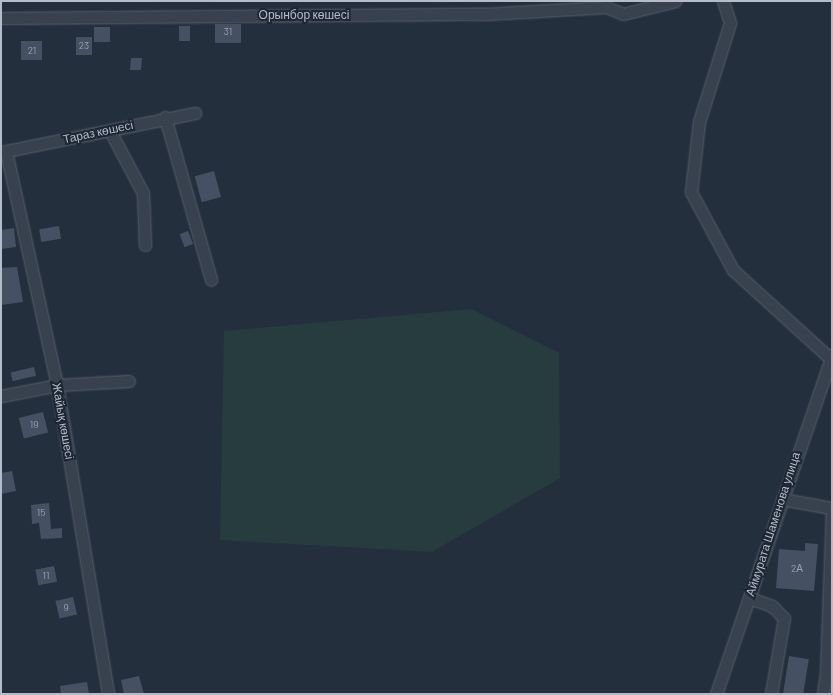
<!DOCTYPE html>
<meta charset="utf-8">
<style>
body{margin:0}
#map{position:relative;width:833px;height:695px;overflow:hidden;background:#242f3e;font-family:Barlow,sans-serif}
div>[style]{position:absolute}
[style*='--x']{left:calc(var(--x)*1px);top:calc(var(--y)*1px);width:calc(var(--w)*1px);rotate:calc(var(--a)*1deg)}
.green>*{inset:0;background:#263c3f}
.building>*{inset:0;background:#455162;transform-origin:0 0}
.roads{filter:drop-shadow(0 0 1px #565f6c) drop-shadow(0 0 1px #565f6c)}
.minor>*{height:11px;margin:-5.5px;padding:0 5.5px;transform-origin:5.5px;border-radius:5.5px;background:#38414e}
span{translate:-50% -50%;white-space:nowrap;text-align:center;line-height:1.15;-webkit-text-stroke:4px #1d2633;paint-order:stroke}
.number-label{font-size:10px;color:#98a1af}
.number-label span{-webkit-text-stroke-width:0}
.street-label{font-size:12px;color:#b4bcc9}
.frame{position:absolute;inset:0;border:2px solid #b4bcc9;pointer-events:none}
</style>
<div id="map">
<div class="green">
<i style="clip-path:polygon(471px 309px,559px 353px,560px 478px,432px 552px,220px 540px,224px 331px)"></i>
</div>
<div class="building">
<i style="left:215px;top:24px;width:26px;height:19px"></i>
<i style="left:179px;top:26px;width:11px;height:15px"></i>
<i style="left:94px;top:27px;width:16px;height:15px"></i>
<i style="left:76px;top:37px;width:16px;height:18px"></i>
<i style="left:42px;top:41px;width:19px;height:21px;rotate:90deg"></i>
<i style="clip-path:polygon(131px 58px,142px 58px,141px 70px,130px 70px)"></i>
<i style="left:214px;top:171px;width:27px;height:20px;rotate:75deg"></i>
<i style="left:59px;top:226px;width:13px;height:20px;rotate:81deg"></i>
<i style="clip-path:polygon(14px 228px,16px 247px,1px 249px,1px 230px)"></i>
<i style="left:188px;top:231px;width:14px;height:9px;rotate:69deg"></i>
<i style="clip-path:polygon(17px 267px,23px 302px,1px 305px,1px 268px)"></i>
<i style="left:34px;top:367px;width:9px;height:24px;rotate:77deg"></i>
<i style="left:43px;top:412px;width:21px;height:25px;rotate:76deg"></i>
<i style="clip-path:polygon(12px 471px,16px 491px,1px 494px,1px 473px)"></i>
<i style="clip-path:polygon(49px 503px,51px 529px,62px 528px,62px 538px,41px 539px,39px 523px,32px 524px,31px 505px)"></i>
<i style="clip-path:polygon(805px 543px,818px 544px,814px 591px,776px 588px,779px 549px,805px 551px)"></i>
<i style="left:54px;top:566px;width:16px;height:19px;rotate:79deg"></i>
<i style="left:73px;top:597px;width:18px;height:18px;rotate:77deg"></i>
<i style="left:789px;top:656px;width:20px;height:39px;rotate:9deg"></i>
<i style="clip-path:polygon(139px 676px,144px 694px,124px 694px,121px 680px)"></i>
<i style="clip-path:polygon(87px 682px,89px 694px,61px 694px,60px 686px)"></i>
</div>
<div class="roads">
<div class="minor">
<i style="--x:723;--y:1;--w:23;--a:72"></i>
<i style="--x:730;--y:23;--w:104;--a:107.4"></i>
<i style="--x:699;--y:122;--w:70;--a:96.5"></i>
<i style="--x:691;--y:192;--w:89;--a:61.7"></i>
<i style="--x:733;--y:270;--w:134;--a:42.3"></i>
<i style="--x:1;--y:18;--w:484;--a:-0.5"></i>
<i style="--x:485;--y:14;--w:121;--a:-3.3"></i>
<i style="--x:606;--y:7;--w:18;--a:22"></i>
<i style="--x:623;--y:14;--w:54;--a:-14"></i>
<i style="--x:165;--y:117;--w:169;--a:74.2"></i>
<i style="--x:110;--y:131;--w:70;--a:62"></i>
<i style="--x:143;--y:193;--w:52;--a:87.8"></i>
<i style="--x:6;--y:151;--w:239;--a:77.7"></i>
<i style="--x:57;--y:385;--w:313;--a:80.6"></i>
<i style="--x:1;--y:152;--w:198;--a:-11.4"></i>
<i style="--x:1;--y:396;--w:57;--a:-11.1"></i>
<i style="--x:57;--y:385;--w:72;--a:-3.2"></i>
<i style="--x:782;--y:499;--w:50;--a:10.4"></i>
<i style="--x:749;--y:598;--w:24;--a:19"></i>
<i style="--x:772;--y:606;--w:17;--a:45"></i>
<i style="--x:784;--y:618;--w:77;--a:99.7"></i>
<i style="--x:826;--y:673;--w:164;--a:-87.9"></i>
<i style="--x:716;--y:694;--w:358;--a:-71.1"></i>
<i style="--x:823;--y:694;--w:21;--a:-82"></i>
<i style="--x:826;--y:673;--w:7;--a:-34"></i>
</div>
</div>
<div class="number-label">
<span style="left:228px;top:32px">31</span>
<span style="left:84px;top:46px">23</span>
<span style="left:32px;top:51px">21</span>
<span style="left:34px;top:425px">19</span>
<span style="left:41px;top:513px">15</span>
<span style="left:797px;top:569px">2А</span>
<span style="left:46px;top:576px">11</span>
<span style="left:66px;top:608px">9</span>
</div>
<div class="street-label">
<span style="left:304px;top:15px">Орынбор көшесі</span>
<span style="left:98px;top:132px;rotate:-12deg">Тараз көшесі</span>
<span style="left:63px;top:421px;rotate:80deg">Жайық көшесі</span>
<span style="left:773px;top:524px;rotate:-72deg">Аймурата Шаменова улица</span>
</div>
<div class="frame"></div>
</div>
